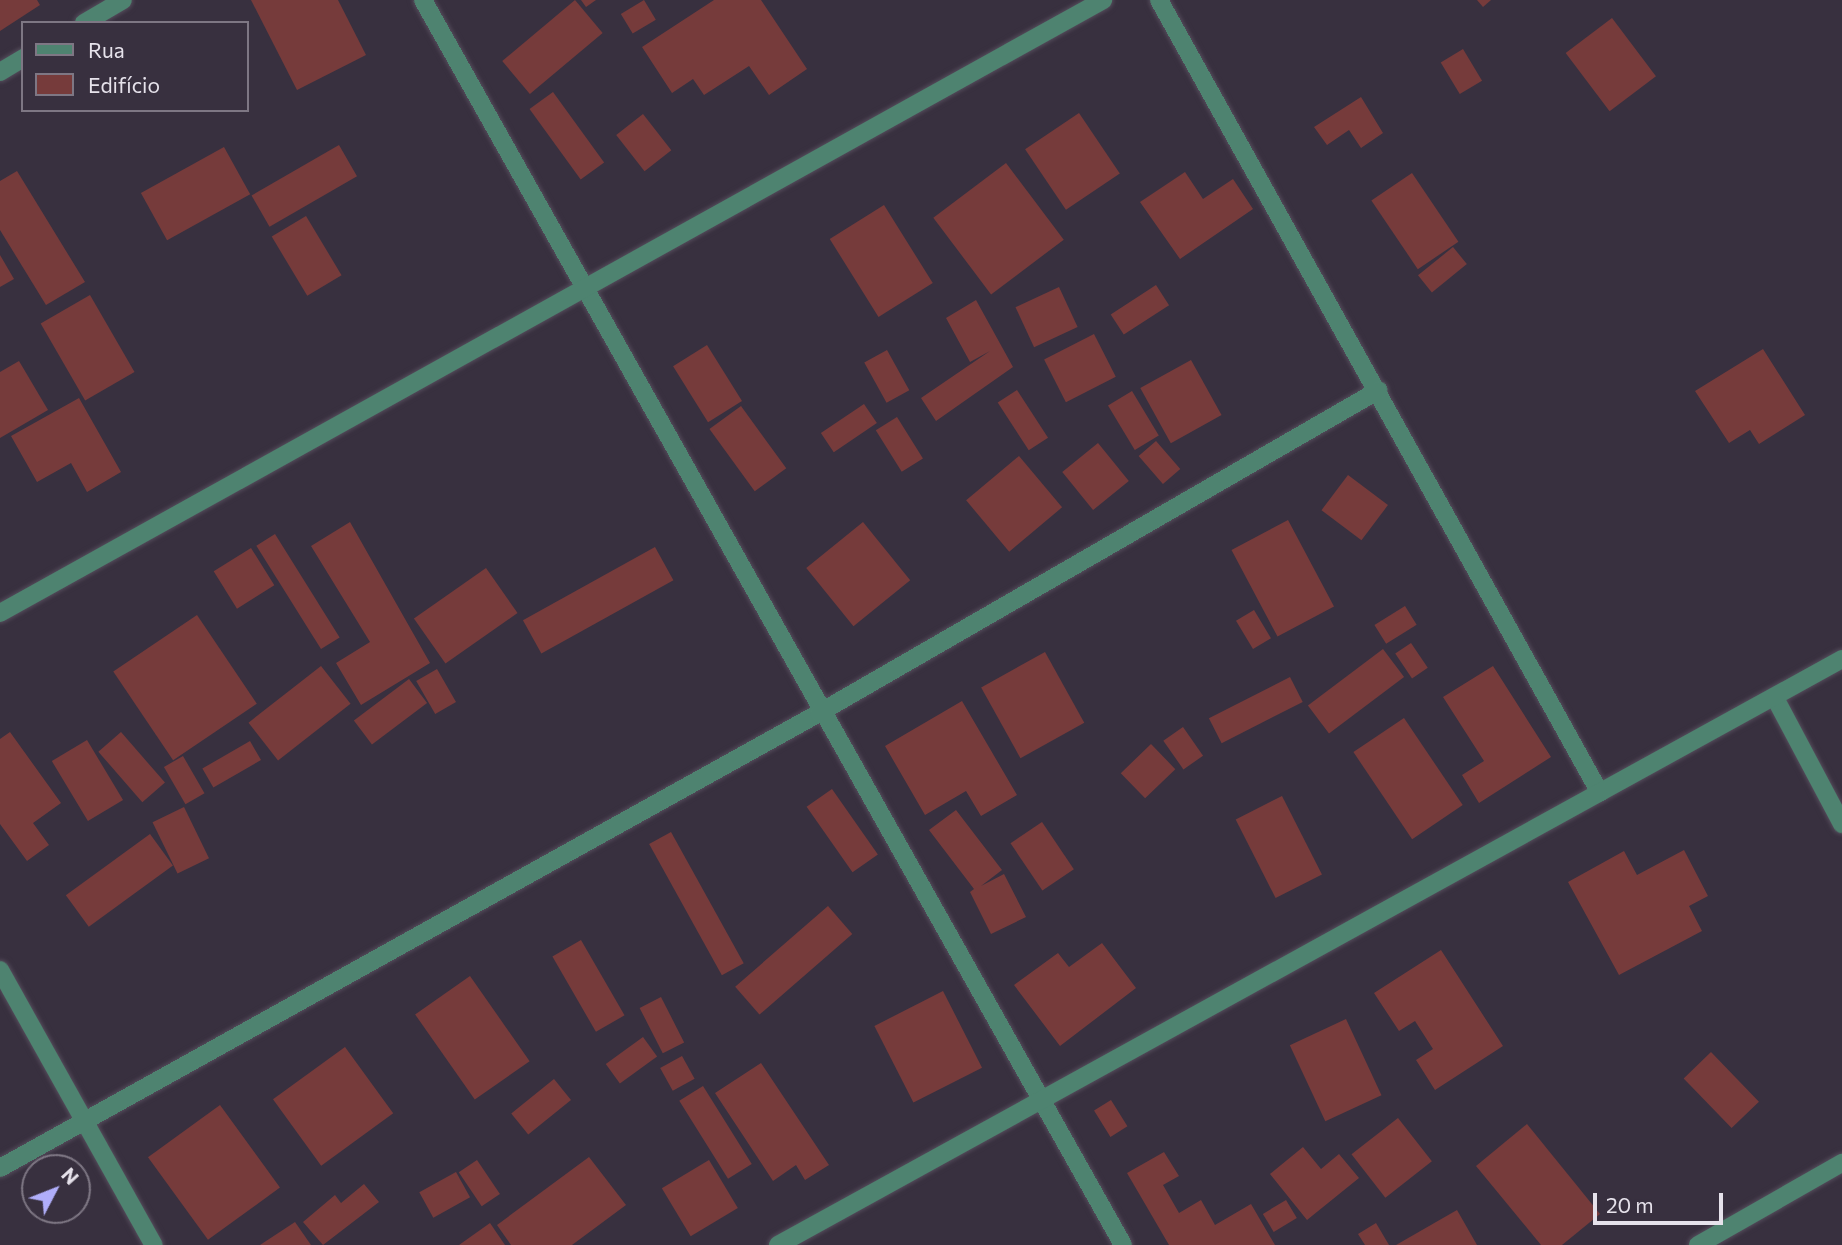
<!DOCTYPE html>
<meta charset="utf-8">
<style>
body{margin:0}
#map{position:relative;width:1842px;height:1245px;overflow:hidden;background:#38303f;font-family:Commissioner,sans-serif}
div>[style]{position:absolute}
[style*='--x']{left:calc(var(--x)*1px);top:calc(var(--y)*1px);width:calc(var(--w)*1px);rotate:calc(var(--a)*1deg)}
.building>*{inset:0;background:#763b3b;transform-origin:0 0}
.roads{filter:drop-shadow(0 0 2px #544c5b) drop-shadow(0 0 2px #544c5b)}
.minor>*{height:18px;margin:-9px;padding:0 9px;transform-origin:9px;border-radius:9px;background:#4e8370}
span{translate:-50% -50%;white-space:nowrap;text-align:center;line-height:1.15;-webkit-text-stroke:6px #38303f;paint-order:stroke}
.legend{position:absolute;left:21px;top:21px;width:228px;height:91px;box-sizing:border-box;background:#38303f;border:2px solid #7e7784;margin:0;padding:9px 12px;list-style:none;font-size:21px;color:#e6e2eb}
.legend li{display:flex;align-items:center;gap:14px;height:35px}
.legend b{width:35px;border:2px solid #7e7784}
.north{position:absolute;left:21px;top:1154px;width:70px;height:70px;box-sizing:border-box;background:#38303f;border:2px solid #7e7784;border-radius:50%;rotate:48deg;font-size:19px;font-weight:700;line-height:28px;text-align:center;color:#e6e2eb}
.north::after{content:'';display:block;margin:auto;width:24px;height:32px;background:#b0aefa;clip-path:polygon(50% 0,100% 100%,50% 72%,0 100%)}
.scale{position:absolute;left:1593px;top:1193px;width:130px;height:32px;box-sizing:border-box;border:4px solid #e6e2eb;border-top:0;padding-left:9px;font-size:21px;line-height:24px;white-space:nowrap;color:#e6e2eb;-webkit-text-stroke:5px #38303f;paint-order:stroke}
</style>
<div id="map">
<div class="building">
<i style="clip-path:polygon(0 0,37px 0,40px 5px,0 31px)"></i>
<i style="clip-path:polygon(251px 0,338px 0,366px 55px,297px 90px)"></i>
<i style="left:575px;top:0;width:43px;height:95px;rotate:50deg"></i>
<i style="clip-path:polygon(581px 0,596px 0,586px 7px)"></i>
<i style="left:644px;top:0;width:23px;height:27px;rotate:59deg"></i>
<i style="clip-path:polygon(714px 0,761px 0,807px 69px,769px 95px,749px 66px,704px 95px,693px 79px,672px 93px,642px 47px)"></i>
<i style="clip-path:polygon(1477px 0,1491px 0,1483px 7px)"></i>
<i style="left:1612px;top:18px;width:73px;height:58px;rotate:53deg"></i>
<i style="left:1463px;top:49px;width:37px;height:26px;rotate:59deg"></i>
<i style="left:553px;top:92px;width:87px;height:29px;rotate:54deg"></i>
<i style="clip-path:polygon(1361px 97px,1383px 133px,1361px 148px,1349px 130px,1327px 145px,1314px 127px)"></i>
<i style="left:1079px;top:113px;width:73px;height:65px;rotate:56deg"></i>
<i style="left:643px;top:114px;width:46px;height:34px;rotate:52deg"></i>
<i style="left:339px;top:145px;width:36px;height:101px;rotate:60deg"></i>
<i style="left:224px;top:147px;width:54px;height:95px;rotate:61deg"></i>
<i style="left:1006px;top:163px;width:96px;height:91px;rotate:53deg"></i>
<i style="clip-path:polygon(17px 171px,85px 282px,46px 305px,0 230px,0 181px)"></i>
<i style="clip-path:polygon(1185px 172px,1203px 199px,1233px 179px,1253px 209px,1180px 259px,1140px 202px)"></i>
<i style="left:1412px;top:173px;width:83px;height:49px;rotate:56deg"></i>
<i style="left:884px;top:205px;width:92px;height:64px;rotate:58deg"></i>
<i style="left:306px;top:216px;width:69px;height:40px;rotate:59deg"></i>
<i style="left:1453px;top:247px;width:22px;height:45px;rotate:51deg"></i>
<i style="clip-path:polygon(0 255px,14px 279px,0 287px)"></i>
<i style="left:1156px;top:285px;width:24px;height:54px;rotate:57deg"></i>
<i style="left:1059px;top:287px;width:44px;height:48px;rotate:65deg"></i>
<i style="left:90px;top:295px;width:89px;height:57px;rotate:60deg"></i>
<i style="clip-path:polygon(976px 300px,1013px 367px,936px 421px,921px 398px,990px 351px,970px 362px,946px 318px)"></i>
<i style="left:1094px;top:334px;width:48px;height:56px;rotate:63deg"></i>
<i style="left:707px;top:345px;width:66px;height:40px;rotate:58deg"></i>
<i style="clip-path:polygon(1763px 349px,1805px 415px,1759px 444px,1750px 430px,1729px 443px,1695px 391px)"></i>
<i style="left:887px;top:350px;width:46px;height:26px;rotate:61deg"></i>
<i style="left:1191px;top:360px;width:63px;height:58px;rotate:61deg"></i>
<i style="clip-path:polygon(19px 361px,48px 410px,0 438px,0 372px)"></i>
<i style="left:1017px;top:390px;width:57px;height:23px;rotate:57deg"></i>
<i style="left:1132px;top:391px;width:52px;height:28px;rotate:59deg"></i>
<i style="clip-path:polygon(79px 398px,121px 472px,87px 492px,71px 463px,37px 482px,11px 436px)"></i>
<i style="left:864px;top:404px;width:23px;height:52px;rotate:56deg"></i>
<i style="left:741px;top:406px;width:77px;height:39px;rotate:54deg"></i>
<i style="left:897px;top:417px;width:49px;height:25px;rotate:58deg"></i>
<i style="left:1156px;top:441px;width:37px;height:23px;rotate:49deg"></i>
<i style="left:1098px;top:443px;width:49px;height:46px;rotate:51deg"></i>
<i style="left:1019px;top:456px;width:67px;height:69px;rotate:50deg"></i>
<i style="left:1348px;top:475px;width:50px;height:44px;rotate:37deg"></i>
<i style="left:1288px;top:520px;width:98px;height:64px;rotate:62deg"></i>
<i style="clip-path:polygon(350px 522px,430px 663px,361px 705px,336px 663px,370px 642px,311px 546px)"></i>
<i style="left:863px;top:522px;width:75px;height:73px;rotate:51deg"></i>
<i style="left:275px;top:534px;width:122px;height:22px;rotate:58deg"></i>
<i style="left:655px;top:547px;width:38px;height:151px;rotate:61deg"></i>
<i style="left:251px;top:548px;width:44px;height:44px;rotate:58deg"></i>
<i style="left:486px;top:568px;width:55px;height:88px;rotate:55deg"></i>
<i style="left:1405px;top:606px;width:22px;height:36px;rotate:58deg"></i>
<i style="left:1254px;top:610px;width:33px;height:21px;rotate:59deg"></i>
<i style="left:197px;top:615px;width:107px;height:101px;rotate:56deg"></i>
<i style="left:1411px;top:643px;width:30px;height:19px;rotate:56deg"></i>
<i style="left:1383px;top:649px;width:35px;height:94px;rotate:53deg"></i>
<i style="left:1045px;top:652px;width:81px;height:73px;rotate:61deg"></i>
<i style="left:321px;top:666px;width:48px;height:92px;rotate:52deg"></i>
<i style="clip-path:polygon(1493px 666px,1551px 757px,1479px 803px,1462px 775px,1484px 761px,1443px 697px)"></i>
<i style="left:437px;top:669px;width:38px;height:24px;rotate:60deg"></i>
<i style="left:1290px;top:677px;width:28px;height:91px;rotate:63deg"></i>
<i style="left:409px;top:679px;width:30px;height:69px;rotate:53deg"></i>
<i style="clip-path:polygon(962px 701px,1017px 795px,981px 816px,966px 791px,925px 815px,885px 746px)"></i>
<i style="left:1404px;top:718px;width:105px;height:61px;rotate:56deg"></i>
<i style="left:1183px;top:727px;width:35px;height:24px;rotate:55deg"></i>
<i style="clip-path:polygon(10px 732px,61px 803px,33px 823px,49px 845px,27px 861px,0 824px,0 739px)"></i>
<i style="left:121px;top:732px;width:67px;height:30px;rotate:49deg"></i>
<i style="left:87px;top:740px;width:70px;height:41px;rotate:59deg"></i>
<i style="left:250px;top:741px;width:22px;height:55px;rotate:60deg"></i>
<i style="left:1151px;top:744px;width:35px;height:42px;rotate:46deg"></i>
<i style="left:183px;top:756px;width:43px;height:22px;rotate:60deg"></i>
<i style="left:832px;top:789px;width:80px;height:31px;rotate:55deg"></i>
<i style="left:1282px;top:796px;width:88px;height:52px;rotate:63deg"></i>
<i style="left:184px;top:807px;width:57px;height:35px;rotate:64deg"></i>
<i style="clip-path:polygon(956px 810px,1002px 870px,981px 886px,1004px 874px,1026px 917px,991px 934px,970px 892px,974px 889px,929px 830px)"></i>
<i style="left:1042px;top:822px;width:57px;height:38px;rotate:56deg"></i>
<i style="left:671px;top:832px;width:150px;height:25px;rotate:61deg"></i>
<i style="left:150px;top:834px;width:39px;height:104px;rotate:54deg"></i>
<i style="clip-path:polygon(1684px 850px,1708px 896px,1689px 906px,1702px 931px,1619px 975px,1568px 882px,1624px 851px,1637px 875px)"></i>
<i style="left:828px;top:906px;width:37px;height:123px;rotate:49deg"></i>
<i style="left:581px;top:940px;width:87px;height:33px;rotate:60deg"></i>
<i style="clip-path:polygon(1102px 943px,1136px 988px,1060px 1046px,1014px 985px,1058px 953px,1069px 967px)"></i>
<i style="clip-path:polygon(1441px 950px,1503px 1046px,1435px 1090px,1416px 1060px,1433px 1049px,1415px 1021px,1399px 1031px,1374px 993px)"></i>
<i style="left:470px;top:976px;width:104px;height:67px;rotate:55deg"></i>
<i style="left:943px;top:991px;width:86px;height:77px;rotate:63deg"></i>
<i style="left:661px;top:997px;width:51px;height:24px;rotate:63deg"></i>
<i style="left:1346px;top:1019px;width:84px;height:62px;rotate:65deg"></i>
<i style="left:643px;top:1037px;width:24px;height:46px;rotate:54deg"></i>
<i style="left:345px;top:1047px;width:82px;height:89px;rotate:54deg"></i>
<i style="left:1711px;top:1052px;width:69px;height:38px;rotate:46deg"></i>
<i style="left:682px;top:1056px;width:26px;height:25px;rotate:61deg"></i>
<i style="clip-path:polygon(761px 1063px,829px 1165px,805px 1180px,796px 1165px,773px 1181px,715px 1093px)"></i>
<i style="left:554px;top:1079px;width:27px;height:55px;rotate:51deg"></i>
<i style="left:703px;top:1086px;width:92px;height:28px;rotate:58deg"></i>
<i style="left:1111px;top:1100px;width:31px;height:20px;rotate:58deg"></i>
<i style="left:220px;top:1105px;width:102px;height:89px;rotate:54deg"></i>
<i style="left:1398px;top:1118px;width:55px;height:59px;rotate:52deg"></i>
<i style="clip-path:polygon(1527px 1124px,1600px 1214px,1562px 1245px,1541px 1245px,1476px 1166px)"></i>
<i style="clip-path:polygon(1303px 1147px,1321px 1169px,1339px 1154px,1359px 1178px,1307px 1220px,1270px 1174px)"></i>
<i style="clip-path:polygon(1164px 1152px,1179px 1176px,1163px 1185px,1179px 1213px,1201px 1200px,1215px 1225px,1251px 1204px,1275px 1245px,1169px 1245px,1127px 1173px)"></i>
<i style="clip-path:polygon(589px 1157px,626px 1205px,572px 1245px,511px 1245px,497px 1225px)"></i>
<i style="left:477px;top:1160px;width:41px;height:22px;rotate:56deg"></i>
<i style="left:709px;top:1160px;width:56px;height:55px;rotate:59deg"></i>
<i style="left:456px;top:1172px;width:29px;height:42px;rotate:61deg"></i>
<i style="clip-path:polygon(364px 1184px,379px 1202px,323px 1245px,303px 1222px,335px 1195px,341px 1203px)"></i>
<i style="left:1286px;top:1200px;width:21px;height:27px;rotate:59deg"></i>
<i style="clip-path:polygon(1457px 1210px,1477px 1245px,1396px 1245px)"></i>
<i style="clip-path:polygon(295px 1222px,311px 1245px,260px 1245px)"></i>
<i style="clip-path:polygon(490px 1223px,505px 1245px,459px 1245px)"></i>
<i style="clip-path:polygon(1376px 1223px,1389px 1245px,1365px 1245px,1358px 1234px)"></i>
</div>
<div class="roads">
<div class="minor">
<i style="--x:423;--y:0;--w:1428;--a:60.65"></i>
<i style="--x:1159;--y:0;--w:907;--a:60.92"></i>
<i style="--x:84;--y:23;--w:45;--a:-30.5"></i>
<i style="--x:0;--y:72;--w:27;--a:-31"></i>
<i style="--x:0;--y:613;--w:1262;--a:-29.06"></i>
<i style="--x:1775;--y:698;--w:143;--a:62"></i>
<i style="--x:0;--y:970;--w:315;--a:60.8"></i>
<i style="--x:0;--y:1168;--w:937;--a:-29.05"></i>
<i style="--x:819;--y:713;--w:646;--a:-29.98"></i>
<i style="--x:778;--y:1245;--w:1215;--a:-28.84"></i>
<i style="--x:1698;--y:1245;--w:166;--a:-29.7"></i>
</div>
</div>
<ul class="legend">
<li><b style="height:9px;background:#4e8370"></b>Rua</li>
<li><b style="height:19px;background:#763b3b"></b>Edifício</li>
</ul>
<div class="north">N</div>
<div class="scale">20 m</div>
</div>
